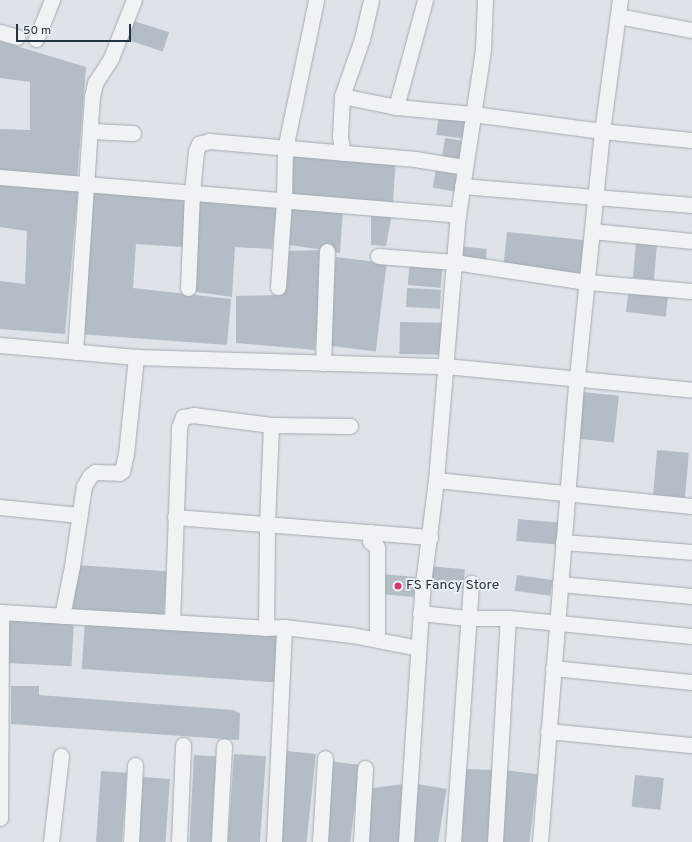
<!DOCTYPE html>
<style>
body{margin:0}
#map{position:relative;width:692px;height:842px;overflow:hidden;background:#dde3e8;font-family:Overpass,sans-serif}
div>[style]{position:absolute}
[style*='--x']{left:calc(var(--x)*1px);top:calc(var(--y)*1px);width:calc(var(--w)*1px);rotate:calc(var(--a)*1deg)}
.building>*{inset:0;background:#b4bdc5;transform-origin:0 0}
.roads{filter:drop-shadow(0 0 1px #a2abb2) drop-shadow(0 0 1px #a2abb2)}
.minor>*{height:15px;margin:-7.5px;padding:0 7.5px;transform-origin:7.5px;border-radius:7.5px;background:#f0f3f6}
.dots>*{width:11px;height:11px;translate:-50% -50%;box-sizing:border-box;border:2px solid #ecf2f5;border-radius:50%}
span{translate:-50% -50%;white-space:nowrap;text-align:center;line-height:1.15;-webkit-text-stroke:3.5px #ecf2f5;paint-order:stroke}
.poi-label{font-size:14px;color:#25333f}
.left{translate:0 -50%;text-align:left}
.scale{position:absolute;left:16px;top:24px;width:115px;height:18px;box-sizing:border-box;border:2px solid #25333f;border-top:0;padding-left:5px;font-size:12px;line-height:14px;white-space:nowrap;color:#25333f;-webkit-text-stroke:3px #ecf2f5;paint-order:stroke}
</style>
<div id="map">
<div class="building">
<i style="left:131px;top:20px;width:40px;height:20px;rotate:18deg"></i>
<i style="clip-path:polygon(0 41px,86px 67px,77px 181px,0 176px,0 129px,30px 130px,30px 82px,0 78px)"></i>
<i style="left:439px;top:115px;width:27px;height:20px;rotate:8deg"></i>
<i style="left:445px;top:138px;width:19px;height:23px;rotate:9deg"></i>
<i style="left:291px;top:154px;width:105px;height:43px;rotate:4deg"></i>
<i style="left:436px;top:169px;width:23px;height:19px;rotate:10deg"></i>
<i style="clip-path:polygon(0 184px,78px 190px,65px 334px,0 329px,0 281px,25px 284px,27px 231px,0 227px)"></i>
<i style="clip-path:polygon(89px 188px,185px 195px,183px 247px,136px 244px,133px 288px,231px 299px,227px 345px,80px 334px)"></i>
<i style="clip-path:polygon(194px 197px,277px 204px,272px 249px,235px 247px,232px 297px,190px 291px)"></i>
<i style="clip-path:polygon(286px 204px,343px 209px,340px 253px,323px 250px,315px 350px,236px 343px,236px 296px,279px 295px,285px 251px,323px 250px,284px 244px)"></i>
<i style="clip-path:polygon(371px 211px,392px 213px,386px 246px,371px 245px)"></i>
<i style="left:507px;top:232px;width:80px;height:36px;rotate:6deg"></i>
<i style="left:636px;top:243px;width:21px;height:35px;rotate:5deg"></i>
<i style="left:458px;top:246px;width:29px;height:15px;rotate:6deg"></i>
<i style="left:336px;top:257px;width:51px;height:89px;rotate:7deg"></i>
<i style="left:410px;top:259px;width:33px;height:26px;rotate:5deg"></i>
<i style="left:629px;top:287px;width:40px;height:25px;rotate:7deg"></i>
<i style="left:407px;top:288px;width:34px;height:19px;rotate:3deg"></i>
<i style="left:400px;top:322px;width:42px;height:32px;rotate:1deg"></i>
<i style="left:583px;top:392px;width:36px;height:47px;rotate:6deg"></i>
<i style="left:657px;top:450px;width:32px;height:45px;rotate:5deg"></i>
<i style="left:518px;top:519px;width:43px;height:22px;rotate:5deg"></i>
<i style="left:76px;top:565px;width:91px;height:48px;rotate:4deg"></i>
<i style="left:429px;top:566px;width:36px;height:20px;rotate:5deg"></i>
<i style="left:381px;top:574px;width:35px;height:20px;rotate:5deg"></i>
<i style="left:517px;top:575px;width:36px;height:16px;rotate:8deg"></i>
<i style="left:10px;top:618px;width:64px;height:45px;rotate:3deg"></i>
<i style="left:85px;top:621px;width:193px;height:48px;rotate:4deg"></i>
<i style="clip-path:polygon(11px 686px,39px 686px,39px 695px,233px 710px,240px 713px,239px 740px,11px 724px)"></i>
<i style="left:287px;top:751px;width:29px;height:91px;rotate:6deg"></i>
<i style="left:234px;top:754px;width:32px;height:88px;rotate:4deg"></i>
<i style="left:194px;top:755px;width:22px;height:87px;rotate:3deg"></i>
<i style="left:328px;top:761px;width:32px;height:81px;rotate:7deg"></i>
<i style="left:464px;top:769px;width:29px;height:73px;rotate:2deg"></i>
<i style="left:503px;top:770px;width:35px;height:72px;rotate:7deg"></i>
<i style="left:101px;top:771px;width:26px;height:71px;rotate:4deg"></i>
<i style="left:635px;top:775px;width:29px;height:32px;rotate:6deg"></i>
<i style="left:143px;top:777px;width:27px;height:65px;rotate:4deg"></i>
<i style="left:410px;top:783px;width:37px;height:59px;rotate:9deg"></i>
<i style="clip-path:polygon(405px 784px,402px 842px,364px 842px,365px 789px)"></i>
</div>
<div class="roads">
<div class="minor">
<i style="--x:618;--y:16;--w:75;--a:10.7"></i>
<i style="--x:0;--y:32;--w:18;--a:16"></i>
<i style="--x:36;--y:39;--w:42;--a:-67.7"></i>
<i style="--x:342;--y:96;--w:55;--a:11.5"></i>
<i style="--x:396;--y:107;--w:77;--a:5.2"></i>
<i style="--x:473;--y:114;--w:130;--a:7.5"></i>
<i style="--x:602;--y:131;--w:90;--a:5.7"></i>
<i style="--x:396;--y:107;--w:111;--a:-74.8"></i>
<i style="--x:90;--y:131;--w:43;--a:2.7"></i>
<i style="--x:343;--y:153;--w:16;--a:-101"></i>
<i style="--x:340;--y:137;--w:41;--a:-87.2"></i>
<i style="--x:342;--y:96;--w:60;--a:-70.7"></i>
<i style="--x:362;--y:39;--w:40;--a:-77"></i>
<i style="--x:0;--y:177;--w:460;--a:4.7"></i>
<i style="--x:462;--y:186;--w:231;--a:4.7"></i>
<i style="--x:592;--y:231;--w:100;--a:5.7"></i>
<i style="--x:378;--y:256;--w:76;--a:4.5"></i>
<i style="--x:454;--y:262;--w:134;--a:8.6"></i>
<i style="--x:587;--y:282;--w:105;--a:4.9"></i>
<i style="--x:278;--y:287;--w:86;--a:-86"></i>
<i style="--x:284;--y:201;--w:52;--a:-88.9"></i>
<i style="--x:285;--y:149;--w:152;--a:-78.2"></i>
<i style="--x:188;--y:288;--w:95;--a:-87.6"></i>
<i style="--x:192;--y:193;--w:42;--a:-84.6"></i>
<i style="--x:196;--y:151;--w:8;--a:-67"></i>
<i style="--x:199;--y:144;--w:10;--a:-17"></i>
<i style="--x:209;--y:141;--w:207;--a:5"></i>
<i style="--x:415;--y:159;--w:51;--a:9.1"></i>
<i style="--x:0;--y:345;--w:137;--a:5"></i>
<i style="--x:136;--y:357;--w:309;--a:1.7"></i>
<i style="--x:445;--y:366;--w:248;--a:5.5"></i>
<i style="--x:75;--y:352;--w:256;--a:-86.2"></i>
<i style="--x:92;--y:97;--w:14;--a:-78"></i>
<i style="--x:95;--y:83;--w:30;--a:-57"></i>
<i style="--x:111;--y:58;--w:62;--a:-68.4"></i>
<i style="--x:323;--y:363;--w:112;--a:-88"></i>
<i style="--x:436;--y:480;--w:257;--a:5.8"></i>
<i style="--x:0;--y:507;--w:80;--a:5.7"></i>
<i style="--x:175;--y:517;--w:256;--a:4.5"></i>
<i style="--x:370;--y:532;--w:9;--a:90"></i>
<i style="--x:370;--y:541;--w:9;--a:41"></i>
<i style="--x:377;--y:547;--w:92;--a:90"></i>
<i style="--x:563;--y:542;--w:129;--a:4.4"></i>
<i style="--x:560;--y:584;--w:133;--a:5.2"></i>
<i style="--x:0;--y:612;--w:266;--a:3.4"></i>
<i style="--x:266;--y:628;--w:18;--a:-3"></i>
<i style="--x:284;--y:627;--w:68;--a:6.7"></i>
<i style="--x:352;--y:635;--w:67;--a:11.1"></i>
<i style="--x:420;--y:613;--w:48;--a:5.9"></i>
<i style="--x:468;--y:618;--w:40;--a:0"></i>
<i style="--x:508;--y:618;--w:185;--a:5.6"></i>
<i style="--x:62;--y:616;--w:51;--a:-78.7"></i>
<i style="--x:72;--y:566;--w:81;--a:-81.5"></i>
<i style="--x:84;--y:486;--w:12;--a:-59"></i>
<i style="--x:90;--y:476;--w:6;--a:-39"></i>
<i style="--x:95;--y:472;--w:24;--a:2"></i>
<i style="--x:119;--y:473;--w:4;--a:-34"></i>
<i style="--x:122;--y:471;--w:17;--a:-77"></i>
<i style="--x:126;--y:454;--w:98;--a:-84.1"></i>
<i style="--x:172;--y:622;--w:195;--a:-87.9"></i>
<i style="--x:179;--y:427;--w:11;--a:-68"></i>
<i style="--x:183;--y:417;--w:10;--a:-11"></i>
<i style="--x:193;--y:415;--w:79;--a:7.3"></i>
<i style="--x:271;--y:425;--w:79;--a:0.7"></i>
<i style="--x:266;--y:628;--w:104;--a:-89.4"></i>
<i style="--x:267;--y:524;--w:99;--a:-87.7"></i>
<i style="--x:553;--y:668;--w:140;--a:5.8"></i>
<i style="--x:548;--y:731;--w:143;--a:5.6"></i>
<i style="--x:0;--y:818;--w:206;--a:-89.7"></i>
<i style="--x:51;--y:842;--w:87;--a:-83.4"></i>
<i style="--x:131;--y:842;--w:77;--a:-87"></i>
<i style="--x:179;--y:842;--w:97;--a:-87.6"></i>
<i style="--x:219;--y:842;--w:96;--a:-87"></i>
<i style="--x:274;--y:842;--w:215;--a:-87.3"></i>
<i style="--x:320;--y:842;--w:84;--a:-86.6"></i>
<i style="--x:361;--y:842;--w:74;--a:-86.9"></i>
<i style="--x:406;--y:842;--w:251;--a:-86.3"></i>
<i style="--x:422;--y:592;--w:113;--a:-82.9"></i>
<i style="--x:436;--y:480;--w:266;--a:-85.3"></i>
<i style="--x:458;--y:215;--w:168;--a:-81.4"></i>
<i style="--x:483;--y:49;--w:49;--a:-87.7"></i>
<i style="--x:453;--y:842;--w:260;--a:-86"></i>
<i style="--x:495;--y:842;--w:224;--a:-86.7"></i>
<i style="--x:540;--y:842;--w:466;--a:-85.5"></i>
<i style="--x:577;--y:377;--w:247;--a:-84.2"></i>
<i style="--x:602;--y:131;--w:132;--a:-82.2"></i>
</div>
</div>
<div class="dots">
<i style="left:398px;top:586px;background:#d7376d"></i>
</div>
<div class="poi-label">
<span class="left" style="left:406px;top:586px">FS Fancy Store</span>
</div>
<div class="scale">50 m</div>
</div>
